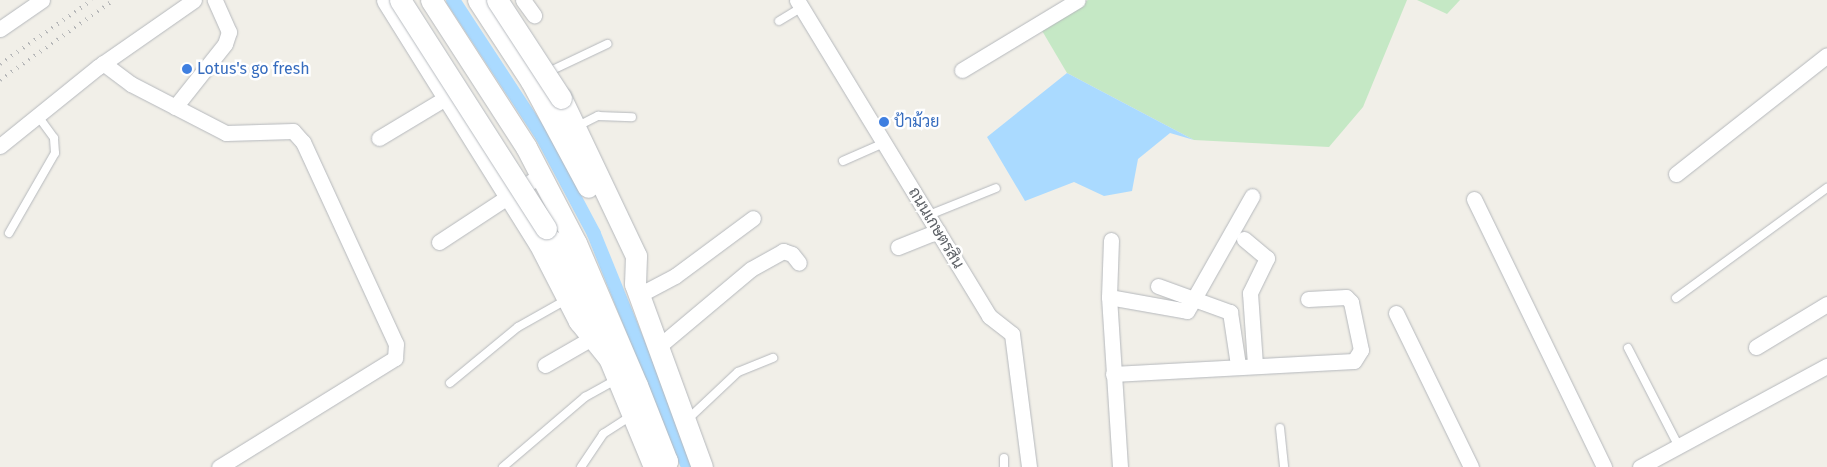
<!DOCTYPE html>
<meta charset="utf-8">
<style>
body{margin:0}
#map{position:relative;width:1827px;height:467px;overflow:hidden;background:#f1efe8;font-family:"Fira Sans",Sarabun,sans-serif}
div>[style]{position:absolute}
[style*='--x']{left:calc(var(--x)*1px);top:calc(var(--y)*1px);width:calc(var(--w)*1px);rotate:calc(var(--a)*1deg)}
.green>*{inset:0;background:#c5e8c5}
.water>*{inset:0;background:#aadaff}
.canal>*{height:14px;margin:-7px;padding:0 7px;transform-origin:7px;border-radius:7px;background:#aadaff}
.roads{filter:drop-shadow(0 0 1px #b5b8bc) drop-shadow(0 0 1px #b5b8bc)}
.lane>*{height:8px;margin:-4px;padding:0 4px;transform-origin:4px;border-radius:4px;background:#fff}
.street>*{height:15px;margin:-7.5px;padding:0 7.5px;transform-origin:7.5px;border-radius:7.5px;background:#fff}
.secondary>*{height:21px;margin:-10.5px;padding:0 10.5px;transform-origin:10.5px;border-radius:10.5px;background:#fff}
.rail>*{height:4px;margin-top:-2px;transform-origin:0;background:repeating-linear-gradient(90deg,#b6b7b8 0 1px,transparent 0 7px)}
.bridges{filter:drop-shadow(0 0 1px #b6babf) drop-shadow(0 0 1px #b6babf)}
.secondary-bridge>*{height:21px;margin:-10.5px;padding:0 10.5px;transform-origin:10.5px;border-radius:10.5px;background:#fff}
.dots>*{width:14px;height:14px;translate:-50% -50%;box-sizing:border-box;border:2px solid #fff;border-radius:50%}
span{translate:-50% -50%;white-space:nowrap;text-align:center;line-height:1.15;-webkit-text-stroke:5px #fff;paint-order:stroke}
.shop-label{font-size:16px;color:#366cbe}
.left{translate:0 -50%;text-align:left}
.street-label{font-size:16px;color:#5f6368}
</style>
<div id="map">
<div class="green">
<i style="clip-path:polygon(1088px 0,1407px 0,1363px 107px,1329px 147px,1194px 140px,1067px 73px,1041px 29px)"></i>
<i style="clip-path:polygon(1417px 0,1460px 0,1447px 14px)"></i>
</div>
<div class="water">
<i style="clip-path:polygon(1067px 73px,1194px 140px,1170px 133px,1138px 159px,1132px 191px,1104px 196px,1074px 182px,1025px 201px,987px 137px)"></i>
</div>
<div class="canal">
<i style="--x:453;--y:0;--w:163;--a:56.8"></i>
<i style="--x:542;--y:136;--w:111;--a:62"></i>
<i style="--x:594;--y:234;--w:251;--a:68"></i>
</div>
<div class="roads">
<div class="lane">
<i style="--x:779;--y:21;--w:26;--a:-31"></i>
<i style="--x:546;--y:73;--w:68;--a:-25.4"></i>
<i style="--x:576;--y:127;--w:25;--a:-27"></i>
<i style="--x:598;--y:116;--w:34;--a:2"></i>
<i style="--x:843;--y:161;--w:45;--a:-23.7"></i>
<i style="--x:929;--y:215;--w:72;--a:-21.9"></i>
<i style="--x:9;--y:233;--w:92;--a:-60.1"></i>
<i style="--x:55;--y:153;--w:15;--a:-94"></i>
<i style="--x:54;--y:138;--w:29;--a:-126"></i>
<i style="--x:1676;--y:298;--w:187;--a:-36.1"></i>
<i style="--x:1628;--y:348;--w:111;--a:62.7"></i>
<i style="--x:450;--y:383;--w:88;--a:-39.5"></i>
<i style="--x:518;--y:327;--w:55;--a:-29.4"></i>
<i style="--x:687;--y:420;--w:70;--a:-43.3"></i>
<i style="--x:738;--y:372;--w:38;--a:-22"></i>
<i style="--x:1280;--y:428;--w:39;--a:84"></i>
<i style="--x:503;--y:467;--w:108;--a:-40.5"></i>
<i style="--x:585;--y:397;--w:35;--a:-29"></i>
<i style="--x:581;--y:467;--w:40;--a:-56"></i>
<i style="--x:603;--y:434;--w:33;--a:-33"></i>
<i style="--x:1004;--y:467;--w:9;--a:-90"></i>
</div>
<div class="street">
<i style="--x:523;--y:0;--w:19;--a:54"></i>
<i style="--x:797;--y:0;--w:370;--a:58.7"></i>
<i style="--x:989;--y:316;--w:29;--a:38"></i>
<i style="--x:1012;--y:334;--w:134;--a:82.7"></i>
<i style="--x:0;--y:29;--w:51;--a:-34.6"></i>
<i style="--x:103;--y:63;--w:35;--a:37"></i>
<i style="--x:131;--y:84;--w:107;--a:27.3"></i>
<i style="--x:226;--y:133;--w:67;--a:-1.7"></i>
<i style="--x:293;--y:131;--w:15;--a:48"></i>
<i style="--x:303;--y:142;--w:222;--a:65.3"></i>
<i style="--x:396;--y:344;--w:14;--a:94"></i>
<i style="--x:395;--y:358;--w:207;--a:148.2"></i>
<i style="--x:962;--y:70;--w:135;--a:-31.1"></i>
<i style="--x:175;--y:107;--w:80;--a:-51.6"></i>
<i style="--x:225;--y:44;--w:13;--a:-72"></i>
<i style="--x:229;--y:32;--w:35;--a:-114"></i>
<i style="--x:379;--y:138;--w:82;--a:-31"></i>
<i style="--x:0;--y:146;--w:126;--a:-38.9"></i>
<i style="--x:98;--y:67;--w:117;--a:-34.9"></i>
<i style="--x:1676;--y:174;--w:192;--a:-38.2"></i>
<i style="--x:1474;--y:199;--w:298;--a:64.1"></i>
<i style="--x:1244;--y:239;--w:30;--a:40"></i>
<i style="--x:1267;--y:258;--w:39;--a:116"></i>
<i style="--x:1250;--y:293;--w:71;--a:86"></i>
<i style="--x:439;--y:242;--w:122;--a:-33.3"></i>
<i style="--x:898;--y:247;--w:43;--a:-21.8"></i>
<i style="--x:1158;--y:286;--w:77;--a:19.9"></i>
<i style="--x:1230;--y:312;--w:54;--a:81.4"></i>
<i style="--x:639;--y:295;--w:41;--a:-27.8"></i>
<i style="--x:675;--y:276;--w:97;--a:-36.6"></i>
<i style="--x:1109;--y:297;--w:57;--a:-88"></i>
<i style="--x:1396;--y:313;--w:171;--a:64"></i>
<i style="--x:658;--y:347;--w:121;--a:-40"></i>
<i style="--x:751;--y:269;--w:37;--a:-29"></i>
<i style="--x:783;--y:251;--w:9;--a:18"></i>
<i style="--x:792;--y:254;--w:11;--a:52"></i>
<i style="--x:1756;--y:347;--w:83;--a:-31.2"></i>
<i style="--x:545;--y:365;--w:62;--a:-29.9"></i>
<i style="--x:1113;--y:374;--w:241;--a:-3.1"></i>
<i style="--x:1354;--y:361;--w:13;--a:-58"></i>
<i style="--x:1361;--y:350;--w:49;--a:-101.8"></i>
<i style="--x:1351;--y:302;--w:7;--a:-135"></i>
<i style="--x:1346;--y:297;--w:38;--a:177"></i>
<i style="--x:1120;--y:467;--w:170;--a:-93.7"></i>
<i style="--x:1109;--y:297;--w:79;--a:10.2"></i>
<i style="--x:1187;--y:311;--w:132;--a:-60.5"></i>
<i style="--x:1640;--y:467;--w:213;--a:-28.4"></i>
</div>
<div class="secondary">
<i style="--x:387;--y:0;--w:287;--a:58"></i>
<i style="--x:539;--y:243;--w:88;--a:62.9"></i>
<i style="--x:579;--y:321;--w:48;--a:51"></i>
<i style="--x:431;--y:0;--w:175;--a:57.1"></i>
<i style="--x:526;--y:147;--w:108;--a:62.5"></i>
<i style="--x:576;--y:243;--w:155;--a:66.8"></i>
<i style="--x:637;--y:385;--w:82;--a:68.5"></i>
<i style="--x:667;--y:461;--w:7;--a:124"></i>
<i style="--x:478;--y:0;--w:97;--a:56.8"></i>
<i style="--x:531;--y:81;--w:120;--a:61.7"></i>
<i style="--x:561;--y:98;--w:175;--a:64.6"></i>
<i style="--x:636;--y:256;--w:28;--a:92"></i>
<i style="--x:635;--y:284;--w:195;--a:69.9"></i>
<i style="--x:553;--y:241;--w:80;--a:62.5"></i>
<i style="--x:590;--y:312;--w:162;--a:67.5"></i>
</div>
</div>
<div class="rail">
<i style="--x:0;--y:64;--w:112;--a:-34.8"></i>
<i style="--x:0;--y:80;--w:139;--a:-35.1"></i>
</div>
<div class="bridges">
<div class="secondary-bridge">
<i style="--x:400;--y:0;--w:271;--a:57.4"></i>
<i style="--x:497;--y:0;--w:117;--a:56.9"></i>
</div>
</div>
<div class="dots">
<i style="left:187px;top:69px;background:#3f7fe0"></i>
<i style="left:884px;top:122px;background:#3f7fe0"></i>
</div>
<div class="shop-label">
<span class="left" style="left:197px;top:69px">Lotus's go fresh</span>
<span class="left" style="left:894px;top:122px">ป้าม้วย</span>
</div>
<div class="street-label">
<span style="left:936px;top:228px;rotate:59deg">ถนนเกษตรสิน</span>
</div>
</div>
